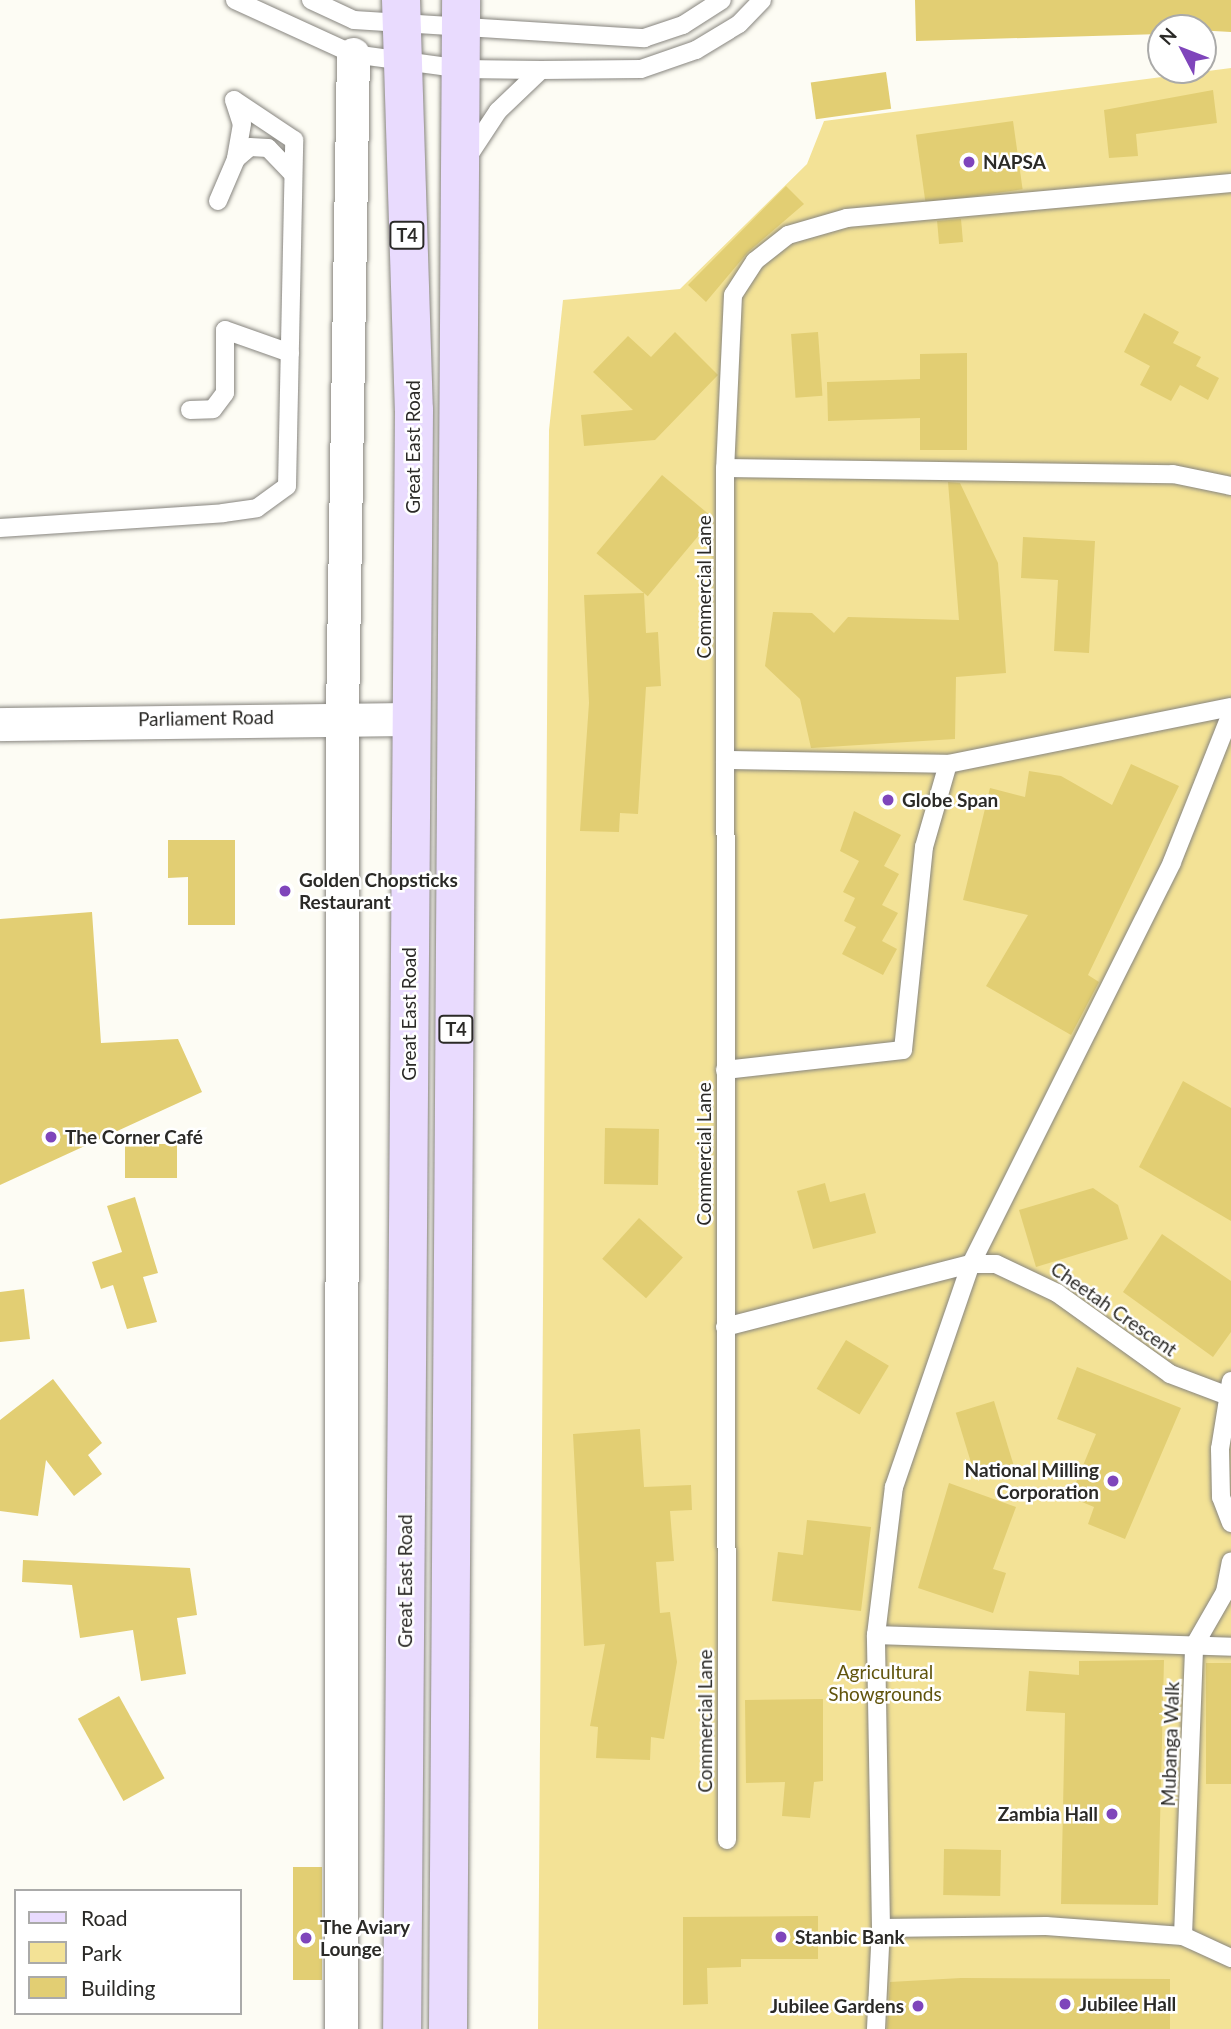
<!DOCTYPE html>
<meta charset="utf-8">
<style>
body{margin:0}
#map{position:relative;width:1231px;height:2029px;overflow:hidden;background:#fdfcf4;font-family:Lato,sans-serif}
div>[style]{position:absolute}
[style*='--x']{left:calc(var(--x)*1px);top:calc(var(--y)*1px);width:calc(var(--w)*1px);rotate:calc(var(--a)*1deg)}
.green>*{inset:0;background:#f3e296}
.building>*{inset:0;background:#e2ce73;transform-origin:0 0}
.roads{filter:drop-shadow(0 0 2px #87857f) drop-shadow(0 0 2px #87857f)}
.lane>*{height:18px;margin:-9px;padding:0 9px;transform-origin:9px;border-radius:9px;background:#fff}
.street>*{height:33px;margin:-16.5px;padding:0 16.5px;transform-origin:16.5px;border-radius:16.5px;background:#fff}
.primary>*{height:38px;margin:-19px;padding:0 19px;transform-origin:19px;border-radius:19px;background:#e9dbfe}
.dots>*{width:19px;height:19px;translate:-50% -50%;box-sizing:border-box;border:4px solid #fff;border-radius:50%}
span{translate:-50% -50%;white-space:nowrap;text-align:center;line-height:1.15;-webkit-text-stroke:5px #fff;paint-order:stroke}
.shield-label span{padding:2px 5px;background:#fff;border:2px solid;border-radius:5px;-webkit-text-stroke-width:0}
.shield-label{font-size:18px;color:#2b2a27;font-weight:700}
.poi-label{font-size:19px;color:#2b2a27;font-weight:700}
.left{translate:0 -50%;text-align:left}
.right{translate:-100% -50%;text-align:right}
.street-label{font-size:19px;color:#2b2a27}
.park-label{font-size:19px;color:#61540c}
.legend{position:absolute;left:14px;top:1889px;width:228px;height:126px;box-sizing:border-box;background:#fff;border:2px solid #aaaaa9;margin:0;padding:9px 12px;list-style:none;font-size:21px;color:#2b2a27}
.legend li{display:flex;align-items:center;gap:14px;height:35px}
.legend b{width:35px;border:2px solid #aaaaa9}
.north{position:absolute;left:1147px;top:14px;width:70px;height:70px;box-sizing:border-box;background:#fff;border:2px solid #aaaaa9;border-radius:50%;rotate:312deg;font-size:19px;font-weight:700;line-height:28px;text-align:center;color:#2b2a27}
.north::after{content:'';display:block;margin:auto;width:24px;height:32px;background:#7f45bb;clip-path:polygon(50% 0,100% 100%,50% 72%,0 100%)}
</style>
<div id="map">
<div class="green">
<i style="clip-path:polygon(1231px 68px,1231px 2029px,538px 2029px,549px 430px,563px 300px,680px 289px,807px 164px,824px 121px)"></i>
</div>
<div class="building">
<i style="clip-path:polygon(915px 0,1231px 0,1231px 32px,1161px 28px,1161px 34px,916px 41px)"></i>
<i style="left:886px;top:72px;width:37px;height:76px;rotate:82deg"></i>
<i style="clip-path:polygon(1213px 90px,1217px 123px,1136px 134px,1138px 156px,1109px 158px,1104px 110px)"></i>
<i style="left:1013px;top:121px;width:69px;height:98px;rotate:82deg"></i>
<i style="clip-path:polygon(786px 186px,804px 204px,748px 252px,706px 302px,688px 285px)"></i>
<i style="left:961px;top:219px;width:23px;height:24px;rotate:85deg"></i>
<i style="clip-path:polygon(1144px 313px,1179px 332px,1173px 343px,1201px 357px,1196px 366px,1219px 378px,1208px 400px,1180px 385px,1171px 401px,1140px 385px,1150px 366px,1124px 352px)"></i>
<i style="clip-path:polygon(675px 332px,718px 375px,655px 440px,584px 446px,581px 415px,633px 410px,593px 372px,628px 336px,651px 357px)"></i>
<i style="left:818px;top:332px;width:64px;height:27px;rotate:86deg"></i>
<i style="clip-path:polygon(967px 353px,967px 450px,920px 450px,920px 418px,828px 421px,827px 382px,920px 379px,920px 354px)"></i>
<i style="left:662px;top:475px;width:67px;height:102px;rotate:40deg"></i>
<i style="clip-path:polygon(948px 482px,960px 483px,998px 563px,1006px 673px,956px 677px,955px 739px,811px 748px,800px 699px,765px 666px,773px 612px,812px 613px,834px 633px,848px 617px,959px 620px)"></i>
<i style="clip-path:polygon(1023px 537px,1095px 541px,1089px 653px,1054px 651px,1058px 580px,1021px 578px)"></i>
<i style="clip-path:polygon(644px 593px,646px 633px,658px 632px,661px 686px,646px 687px,638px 814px,620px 813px,619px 832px,580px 831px,589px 703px,584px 595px)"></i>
<i style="clip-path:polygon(1131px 764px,1179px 786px,1088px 975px,1099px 982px,1071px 1035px,986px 986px,1028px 915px,963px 900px,990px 788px,1025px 797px,1029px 771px,1061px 776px,1112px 805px)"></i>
<i style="clip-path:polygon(854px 811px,901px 835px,884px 866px,899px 874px,882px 905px,898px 913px,882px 941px,897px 949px,883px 975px,842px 954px,856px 927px,844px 921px,855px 898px,843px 892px,859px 861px,840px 851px)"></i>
<i style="clip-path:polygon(168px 840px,235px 840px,235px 925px,188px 925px,188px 877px,168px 878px)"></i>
<i style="clip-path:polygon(92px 912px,101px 1043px,178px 1039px,202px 1092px,0 1185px,0 919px)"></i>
<i style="clip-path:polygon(1183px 1081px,1231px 1108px,1231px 1221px,1139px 1167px)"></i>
<i style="left:605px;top:1128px;width:54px;height:56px;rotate:1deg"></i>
<i style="left:177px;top:1144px;width:34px;height:52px;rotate:90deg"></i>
<i style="clip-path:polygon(825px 1183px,830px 1202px,865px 1193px,876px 1233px,813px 1249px,797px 1191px)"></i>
<i style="clip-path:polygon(1093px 1188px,1118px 1205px,1128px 1239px,1036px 1267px,1019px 1210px)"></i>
<i style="clip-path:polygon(135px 1197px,158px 1273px,143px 1277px,157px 1322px,127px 1329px,113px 1285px,101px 1289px,92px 1262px,122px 1252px,107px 1206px)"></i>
<i style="left:639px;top:1218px;width:59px;height:55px;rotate:42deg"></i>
<i style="clip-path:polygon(1162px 1234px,1231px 1281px,1231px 1332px,1213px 1357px,1123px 1292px)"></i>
<i style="clip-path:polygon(24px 1289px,30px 1339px,0 1342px,0 1292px)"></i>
<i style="left:846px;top:1340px;width:50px;height:57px;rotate:31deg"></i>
<i style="clip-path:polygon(1077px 1367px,1181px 1408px,1125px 1539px,1088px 1524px,1094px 1507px,1070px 1497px,1096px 1434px,1057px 1419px)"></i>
<i style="clip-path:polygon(53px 1379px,102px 1443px,88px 1455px,102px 1474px,74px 1496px,46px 1460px,38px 1516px,0 1511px,0 1420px)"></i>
<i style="left:994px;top:1401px;width:66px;height:40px;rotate:73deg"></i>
<i style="clip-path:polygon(640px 1429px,644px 1487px,691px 1485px,692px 1510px,670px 1511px,674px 1561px,656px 1562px,660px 1613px,670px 1612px,677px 1662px,664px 1739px,651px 1737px,650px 1760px,596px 1758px,598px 1727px,590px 1726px,605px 1644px,584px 1646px,573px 1434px)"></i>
<i style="clip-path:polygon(949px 1483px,1016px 1507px,993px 1569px,1006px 1573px,993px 1613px,918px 1588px)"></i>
<i style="clip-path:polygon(807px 1520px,871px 1527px,861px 1611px,772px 1601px,778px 1552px,803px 1555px)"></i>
<i style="clip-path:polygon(23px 1560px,190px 1568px,197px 1615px,177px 1618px,186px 1674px,141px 1681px,133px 1630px,80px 1638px,72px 1585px,22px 1582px)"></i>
<i style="clip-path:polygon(1164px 1660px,1158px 1905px,1061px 1904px,1065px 1713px,1026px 1711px,1029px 1671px,1079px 1675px,1079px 1661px)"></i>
<i style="left:1206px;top:1663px;width:25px;height:121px"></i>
<i style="left:119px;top:1696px;width:94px;height:47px;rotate:61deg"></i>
<i style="clip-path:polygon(823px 1699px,823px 1781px,814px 1782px,810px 1818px,782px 1816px,785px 1782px,746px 1783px,745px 1700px)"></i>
<i style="left:1001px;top:1850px;width:46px;height:57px;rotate:91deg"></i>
<i style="left:322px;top:1867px;width:113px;height:29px;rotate:90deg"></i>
<i style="clip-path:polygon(818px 1916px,818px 1959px,741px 1959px,741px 1967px,707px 1968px,708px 2004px,683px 2005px,683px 1917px)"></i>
<i style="clip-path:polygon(961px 1978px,1170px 1979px,1170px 2029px,887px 2029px,890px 1982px)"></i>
</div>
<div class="roads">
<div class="lane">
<i style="--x:235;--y:0;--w:130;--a:24.6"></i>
<i style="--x:353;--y:54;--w:110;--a:7.8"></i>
<i style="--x:462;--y:69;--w:79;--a:0.7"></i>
<i style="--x:541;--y:70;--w:100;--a:-0.6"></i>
<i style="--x:641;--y:69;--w:58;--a:-19.1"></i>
<i style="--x:696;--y:50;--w:50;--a:-31.2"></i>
<i style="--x:739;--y:24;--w:33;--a:-46"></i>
<i style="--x:311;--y:0;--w:47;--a:24.9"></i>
<i style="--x:354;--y:20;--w:291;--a:3.6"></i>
<i style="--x:644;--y:38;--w:41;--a:-18.4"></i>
<i style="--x:683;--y:25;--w:46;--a:-32.7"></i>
<i style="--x:234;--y:100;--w:25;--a:72"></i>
<i style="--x:242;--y:124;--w:36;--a:100"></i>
<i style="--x:467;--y:158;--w:56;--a:-56.6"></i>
<i style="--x:498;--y:111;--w:59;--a:-43.6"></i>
<i style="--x:1231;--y:183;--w:386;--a:174.8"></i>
<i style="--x:847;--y:218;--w:61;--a:163.9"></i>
<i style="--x:788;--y:235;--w:42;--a:141.8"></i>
<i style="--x:755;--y:261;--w:40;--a:122.9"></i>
<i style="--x:733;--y:295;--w:173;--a:92.6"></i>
<i style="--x:725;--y:468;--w:448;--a:0.8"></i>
<i style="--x:1173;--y:474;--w:59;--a:11.7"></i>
<i style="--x:218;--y:201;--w:46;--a:-66.8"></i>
<i style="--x:236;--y:159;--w:18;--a:-41"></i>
<i style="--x:250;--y:147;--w:18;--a:3"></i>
<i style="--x:268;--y:148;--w:36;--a:46"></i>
<i style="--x:190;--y:410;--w:23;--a:-2"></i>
<i style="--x:213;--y:409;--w:20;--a:-53"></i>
<i style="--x:225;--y:393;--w:63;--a:-90"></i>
<i style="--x:225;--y:330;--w:69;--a:19.5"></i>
<i style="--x:725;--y:468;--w:1372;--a:89.92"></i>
<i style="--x:0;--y:528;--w:224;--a:-3.8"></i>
<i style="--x:223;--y:513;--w:34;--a:-8"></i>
<i style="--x:257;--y:508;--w:37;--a:-36"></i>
<i style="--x:287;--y:486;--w:346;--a:-88.8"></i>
<i style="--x:294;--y:140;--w:72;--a:-146.3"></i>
<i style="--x:725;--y:760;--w:223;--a:1"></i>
<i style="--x:948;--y:764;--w:289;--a:-11.4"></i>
<i style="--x:725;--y:1070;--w:179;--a:-6.4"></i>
<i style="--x:903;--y:1050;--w:204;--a:-84.1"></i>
<i style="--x:924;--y:847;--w:86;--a:-73.9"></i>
<i style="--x:725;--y:1327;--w:254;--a:-14.4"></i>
<i style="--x:971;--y:1264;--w:25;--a:0"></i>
<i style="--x:996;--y:1264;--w:68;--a:25.4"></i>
<i style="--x:1057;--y:1293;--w:139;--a:35.6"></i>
<i style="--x:1170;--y:1374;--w:65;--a:20.7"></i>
<i style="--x:1231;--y:1381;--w:69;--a:99.2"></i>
<i style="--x:1220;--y:1449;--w:48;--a:88.8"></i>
<i style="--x:1221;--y:1497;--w:28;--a:69"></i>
<i style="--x:876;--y:1635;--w:355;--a:1.9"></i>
<i style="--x:881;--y:1928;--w:165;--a:-0.7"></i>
<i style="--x:1046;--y:1926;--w:137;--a:4.2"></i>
<i style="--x:1183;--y:1936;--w:53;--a:24.6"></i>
<i style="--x:1183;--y:1936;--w:290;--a:-87.8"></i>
<i style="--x:1194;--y:1646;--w:62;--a:-60.1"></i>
<i style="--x:1225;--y:1592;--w:31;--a:-79"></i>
<i style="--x:876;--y:2029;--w:101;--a:-87.2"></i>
<i style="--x:881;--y:1928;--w:293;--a:-91"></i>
<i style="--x:876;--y:1635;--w:149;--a:-83.1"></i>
<i style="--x:894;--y:1487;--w:236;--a:-71"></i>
<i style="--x:971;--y:1264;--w:449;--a:-63.4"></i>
<i style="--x:1172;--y:862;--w:159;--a:-68.3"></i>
</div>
<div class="street">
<i style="--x:0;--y:724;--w:412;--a:-0.7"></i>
<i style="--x:341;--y:2029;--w:1314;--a:-89.96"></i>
<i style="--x:342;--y:715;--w:661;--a:-89.05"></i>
</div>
<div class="primary">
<i style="--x:401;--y:0;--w:410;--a:88.2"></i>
<i style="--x:414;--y:410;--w:1619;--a:90.42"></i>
<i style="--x:448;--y:2029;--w:2029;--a:-89.63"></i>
</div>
</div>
<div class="dots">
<i style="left:969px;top:162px;background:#7f45bb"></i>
<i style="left:888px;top:800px;background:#7f45bb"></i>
<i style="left:285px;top:891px;background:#7f45bb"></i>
<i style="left:51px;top:1137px;background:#7f45bb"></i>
<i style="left:1113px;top:1481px;background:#7f45bb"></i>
<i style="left:1112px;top:1814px;background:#7f45bb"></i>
<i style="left:781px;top:1937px;background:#7f45bb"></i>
<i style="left:306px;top:1938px;background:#7f45bb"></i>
<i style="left:1065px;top:2004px;background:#7f45bb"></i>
<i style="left:918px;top:2006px;background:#7f45bb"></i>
</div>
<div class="shield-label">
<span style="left:407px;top:235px">T4</span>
<span style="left:456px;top:1029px">T4</span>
</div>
<div class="poi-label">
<span class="left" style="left:983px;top:162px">NAPSA</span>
<span class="left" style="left:902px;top:800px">Globe Span</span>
<span class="left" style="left:299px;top:891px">Golden Chopsticks<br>Restaurant</span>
<span class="left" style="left:65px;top:1137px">The Corner Café</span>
<span class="right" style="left:1099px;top:1481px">National Milling<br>Corporation</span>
<span class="right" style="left:1098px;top:1814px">Zambia Hall</span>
<span class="left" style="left:320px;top:1938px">The Aviary<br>Lounge</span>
<span class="left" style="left:795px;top:1937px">Stanbic Bank</span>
<span class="left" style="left:1079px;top:2004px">Jubilee Hall</span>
<span class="right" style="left:904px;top:2006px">Jubilee Gardens</span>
</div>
<div class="street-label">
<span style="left:413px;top:447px;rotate:-90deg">Great East Road</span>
<span style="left:704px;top:587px;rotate:-90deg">Commercial Lane</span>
<span style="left:206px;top:718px;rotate:-1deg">Parliament Road</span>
<span style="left:409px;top:1014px;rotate:-90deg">Great East Road</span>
<span style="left:704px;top:1154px;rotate:-90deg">Commercial Lane</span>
<span style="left:1114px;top:1309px;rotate:35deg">Cheetah Crescent</span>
<span style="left:405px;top:1581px;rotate:-90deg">Great East Road</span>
<span style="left:705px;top:1721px;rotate:-90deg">Commercial Lane</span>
<span style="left:1170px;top:1744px;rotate:-88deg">Mubanga Walk</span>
</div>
<div class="park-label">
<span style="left:885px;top:1683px">Agricultural<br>Showgrounds</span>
</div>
<ul class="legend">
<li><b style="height:9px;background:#e9dbfe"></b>Road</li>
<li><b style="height:19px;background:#f3e296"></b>Park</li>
<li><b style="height:19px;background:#e2ce73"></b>Building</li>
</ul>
<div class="north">N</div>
</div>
